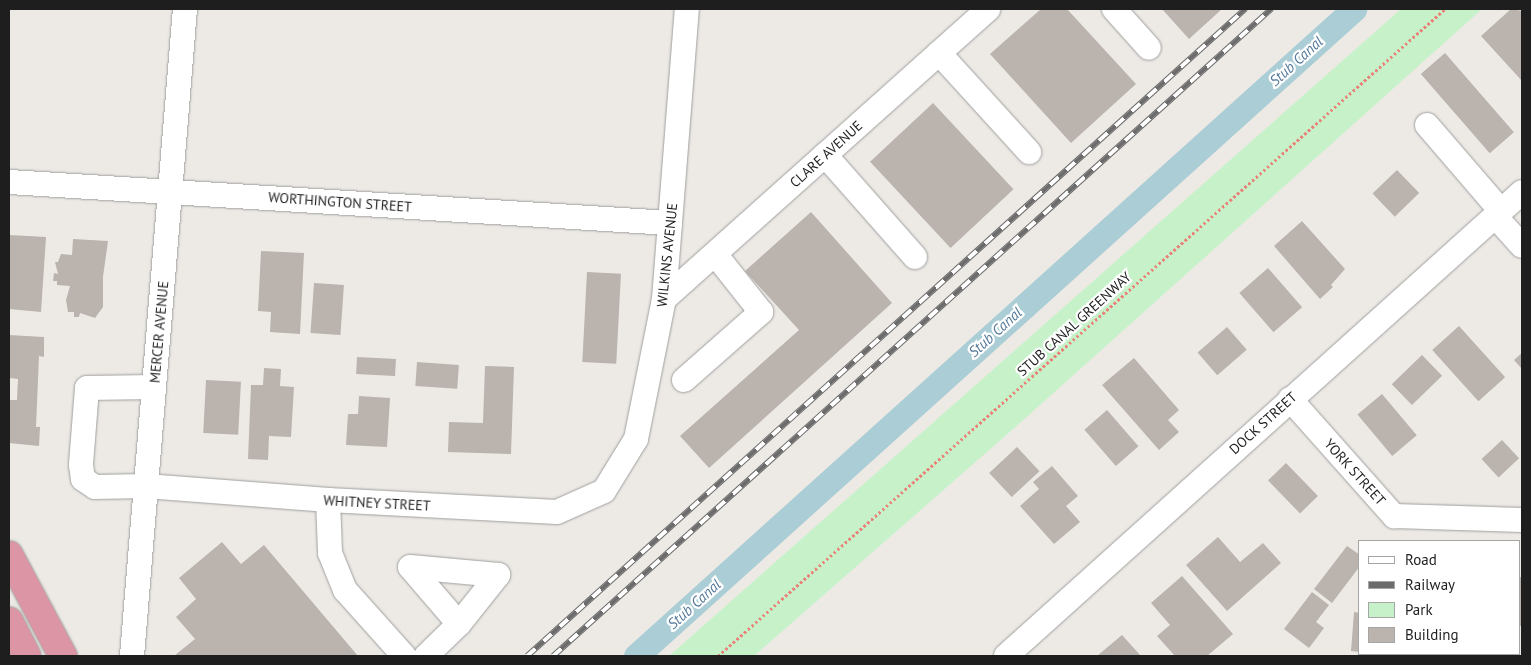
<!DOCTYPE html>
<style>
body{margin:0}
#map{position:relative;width:1531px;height:665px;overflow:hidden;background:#edeae5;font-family:"PT Sans",sans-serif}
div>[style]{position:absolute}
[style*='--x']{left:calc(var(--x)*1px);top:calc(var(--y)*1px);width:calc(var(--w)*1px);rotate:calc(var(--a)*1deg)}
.park>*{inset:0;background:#c7f2c9}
.canal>*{height:25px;margin:-12.5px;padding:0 12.5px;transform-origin:12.5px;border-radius:12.5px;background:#aacdd6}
.building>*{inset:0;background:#bab3ae;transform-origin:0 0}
.path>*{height:3px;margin-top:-1.5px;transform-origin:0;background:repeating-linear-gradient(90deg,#e9837a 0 2.5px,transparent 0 5px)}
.roads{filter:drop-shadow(0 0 1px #9f9f9f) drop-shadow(0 0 1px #9f9f9f)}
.minor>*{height:24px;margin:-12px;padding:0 12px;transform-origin:12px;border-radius:12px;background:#fff}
.highway>*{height:28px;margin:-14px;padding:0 14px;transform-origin:14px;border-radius:14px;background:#dc95a4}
.rail>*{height:5.5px;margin-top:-2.75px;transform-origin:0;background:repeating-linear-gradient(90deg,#fff 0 11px,#6c6c6c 0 22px);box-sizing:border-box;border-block:1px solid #6c6c6c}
span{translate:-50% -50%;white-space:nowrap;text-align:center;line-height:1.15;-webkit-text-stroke:4.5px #fff;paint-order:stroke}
.street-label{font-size:14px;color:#1e1e1e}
.water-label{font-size:15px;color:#53789a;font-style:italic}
.frame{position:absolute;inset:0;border:10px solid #1e1e1e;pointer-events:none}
.legend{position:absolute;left:1358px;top:540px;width:162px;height:115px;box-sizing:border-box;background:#fff;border:1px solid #a5a5a5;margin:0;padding:6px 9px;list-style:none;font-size:15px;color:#1e1e1e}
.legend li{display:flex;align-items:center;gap:10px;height:25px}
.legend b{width:25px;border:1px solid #a5a5a5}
</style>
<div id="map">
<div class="park">
<i style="clip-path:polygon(1401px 9px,1482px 9px,1020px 423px,754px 656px,669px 656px)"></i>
</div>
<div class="canal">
<i style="--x:636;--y:656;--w:967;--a:-42.02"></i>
</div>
<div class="building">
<i style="clip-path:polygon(1041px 9px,1067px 9px,1136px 84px,1071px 143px,990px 54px)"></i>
<i style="clip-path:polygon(1162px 9px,1222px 9px,1189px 39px)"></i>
<i style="clip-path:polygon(1511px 9px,1522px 11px,1522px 81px,1481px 36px)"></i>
<i style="left:1445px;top:53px;width:105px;height:32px;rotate:49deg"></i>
<i style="left:933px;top:103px;width:118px;height:86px;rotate:47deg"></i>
<i style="left:1397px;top:170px;width:32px;height:34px;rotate:46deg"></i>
<i style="clip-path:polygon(811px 212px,892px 303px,709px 468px,680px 436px,799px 330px,745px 271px)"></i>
<i style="clip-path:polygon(1302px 221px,1345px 269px,1331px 285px,1333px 287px,1320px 299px,1274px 246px)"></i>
<i style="clip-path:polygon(9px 235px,46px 237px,41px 312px,9px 309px)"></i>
<i style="clip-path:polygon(73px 239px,108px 241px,103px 277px,103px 307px,95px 318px,80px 313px,79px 317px,74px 317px,74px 312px,68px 312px,66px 300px,70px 286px,57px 285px,57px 281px,53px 281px,54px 273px,58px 274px,55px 262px,58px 262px,61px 254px,72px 255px)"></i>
<i style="clip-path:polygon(261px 251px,304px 253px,300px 334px,270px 332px,271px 312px,258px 311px)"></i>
<i style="left:1268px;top:268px;width:52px;height:38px;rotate:49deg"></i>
<i style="left:587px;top:272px;width:34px;height:90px;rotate:3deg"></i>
<i style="left:314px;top:283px;width:30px;height:50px;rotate:4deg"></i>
<i style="left:1459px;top:326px;width:69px;height:36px;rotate:48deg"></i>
<i style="left:1227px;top:327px;width:30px;height:39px;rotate:49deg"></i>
<i style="clip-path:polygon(9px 335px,44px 337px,44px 357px,39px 356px,36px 427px,40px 427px,39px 446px,9px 443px,9px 400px,17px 400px,18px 379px,9px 378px)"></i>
<i style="clip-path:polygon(1522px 353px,1522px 369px,1514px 360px)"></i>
<i style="left:1422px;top:355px;width:29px;height:42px;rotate:46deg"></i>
<i style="left:357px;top:357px;width:39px;height:17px;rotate:3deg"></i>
<i style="clip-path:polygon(1134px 358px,1179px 410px,1168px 420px,1179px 432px,1159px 450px,1102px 385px)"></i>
<i style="left:417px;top:362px;width:42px;height:24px;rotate:4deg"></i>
<i style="clip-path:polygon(485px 366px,514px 367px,511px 454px,448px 452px,449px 422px,483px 423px)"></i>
<i style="clip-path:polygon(264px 368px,281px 369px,280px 386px,294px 387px,291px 437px,269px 436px,268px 460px,248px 459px,251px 385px,263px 385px)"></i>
<i style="left:206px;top:380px;width:35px;height:53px;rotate:3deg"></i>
<i style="left:1382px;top:394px;width:54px;height:32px;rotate:50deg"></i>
<i style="clip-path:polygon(359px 396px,390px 398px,387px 447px,346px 445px,348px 414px,358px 414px)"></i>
<i style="left:1107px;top:410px;width:48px;height:30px;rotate:49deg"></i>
<i style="left:1502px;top:440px;width:25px;height:28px;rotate:47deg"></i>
<i style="left:1017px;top:447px;width:33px;height:38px;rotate:47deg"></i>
<i style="left:1286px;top:463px;width:46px;height:25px;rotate:46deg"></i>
<i style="clip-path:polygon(1052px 466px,1078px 496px,1066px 506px,1080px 522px,1054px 544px,1020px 506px,1039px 489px,1033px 482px)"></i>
<i style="clip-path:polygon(1218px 537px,1240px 562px,1263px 543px,1281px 563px,1227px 611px,1186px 565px)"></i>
<i style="clip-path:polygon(222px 542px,241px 564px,264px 545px,358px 656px,174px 656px,195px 639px,176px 617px,196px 599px,179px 578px)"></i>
<i style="clip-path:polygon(1347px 546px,1360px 555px,1360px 566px,1332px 603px,1314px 589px)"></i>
<i style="clip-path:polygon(1182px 576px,1233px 634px,1207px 656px,1175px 656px,1157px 636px,1170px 625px,1151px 603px)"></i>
<i style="left:1520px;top:577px;width:2px;height:49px"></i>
<i style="clip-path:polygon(1312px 592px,1329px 605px,1316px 622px,1324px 628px,1309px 648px,1284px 629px)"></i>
<i style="clip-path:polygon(1354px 612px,1360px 613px,1360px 652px,1351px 651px)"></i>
<i style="clip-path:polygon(1122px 635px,1141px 656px,1097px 656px)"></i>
</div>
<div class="path">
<i style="--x:718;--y:656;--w:973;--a:-41.67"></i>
</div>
<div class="roads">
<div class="minor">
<i style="--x:1114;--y:9;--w:52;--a:48.1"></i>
<i style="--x:939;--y:53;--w:134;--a:47.7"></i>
<i style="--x:1427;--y:125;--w:113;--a:49.3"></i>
<i style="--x:825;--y:155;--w:136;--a:48.6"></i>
<i style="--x:9;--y:182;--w:662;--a:3.55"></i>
<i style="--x:1495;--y:216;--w:40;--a:48"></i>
<i style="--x:664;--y:299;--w:435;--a:-41.8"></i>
<i style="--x:684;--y:380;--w:103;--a:-41.4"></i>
<i style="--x:761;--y:312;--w:74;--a:-128.4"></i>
<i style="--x:154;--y:387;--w:67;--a:179.1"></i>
<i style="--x:87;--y:388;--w:77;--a:94.5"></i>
<i style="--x:81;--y:465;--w:14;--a:82"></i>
<i style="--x:83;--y:479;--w:14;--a:34"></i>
<i style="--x:95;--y:487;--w:51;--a:-1.1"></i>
<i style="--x:146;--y:486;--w:183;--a:4.4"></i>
<i style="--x:328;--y:500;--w:229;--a:3"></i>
<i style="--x:557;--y:512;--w:51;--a:-24.1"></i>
<i style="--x:604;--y:491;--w:61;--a:-58.4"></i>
<i style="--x:636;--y:439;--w:143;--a:-78.7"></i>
<i style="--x:664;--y:299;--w:291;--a:-85.5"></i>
<i style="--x:1290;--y:399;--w:157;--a:48.4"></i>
<i style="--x:1394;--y:516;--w:128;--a:1.8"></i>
<i style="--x:328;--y:500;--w:53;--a:87.8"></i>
<i style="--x:330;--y:553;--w:40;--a:68"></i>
<i style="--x:345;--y:590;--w:89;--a:48.2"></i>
<i style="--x:132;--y:656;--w:649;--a:-85.32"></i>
<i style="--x:426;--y:656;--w:46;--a:-44.1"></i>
<i style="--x:459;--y:624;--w:63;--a:-51.5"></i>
<i style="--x:498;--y:575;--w:88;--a:-174.8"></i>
<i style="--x:410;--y:567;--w:75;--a:49.3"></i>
<i style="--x:1006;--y:656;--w:694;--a:-41.96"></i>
</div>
<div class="highway">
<i style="--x:9;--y:555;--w:115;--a:61.9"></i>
<i style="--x:9;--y:621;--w:39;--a:63"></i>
</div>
</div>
<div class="rail">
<i style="--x:527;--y:656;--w:967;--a:-42.02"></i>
<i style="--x:553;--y:656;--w:967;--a:-42.02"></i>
</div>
<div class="street-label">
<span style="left:826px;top:154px;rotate:-42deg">CLARE AVENUE</span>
<span style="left:340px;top:202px;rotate:4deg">WORTHINGTON STREET</span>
<span style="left:667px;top:255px;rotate:-84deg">WILKINS AVENUE</span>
<span style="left:1074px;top:324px;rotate:-42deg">STUB CANAL GREENWAY</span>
<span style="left:159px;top:332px;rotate:-85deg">MERCER AVENUE</span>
<span style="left:1263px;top:423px;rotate:-42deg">DOCK STREET</span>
<span style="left:1355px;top:472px;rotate:48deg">YORK STREET</span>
<span style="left:377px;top:503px;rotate:3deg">WHITNEY STREET</span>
</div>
<div class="water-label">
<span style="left:1296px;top:61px;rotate:-42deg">Stub Canal</span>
<span style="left:995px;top:332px;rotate:-42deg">Stub Canal</span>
<span style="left:694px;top:604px;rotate:-42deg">Stub Canal</span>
</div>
<div class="frame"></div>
<ul class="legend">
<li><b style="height:6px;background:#fff"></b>Road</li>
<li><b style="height:6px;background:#6c6c6c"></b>Railway</li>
<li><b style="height:14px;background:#c7f2c9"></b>Park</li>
<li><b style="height:14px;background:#bab3ae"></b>Building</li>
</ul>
</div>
